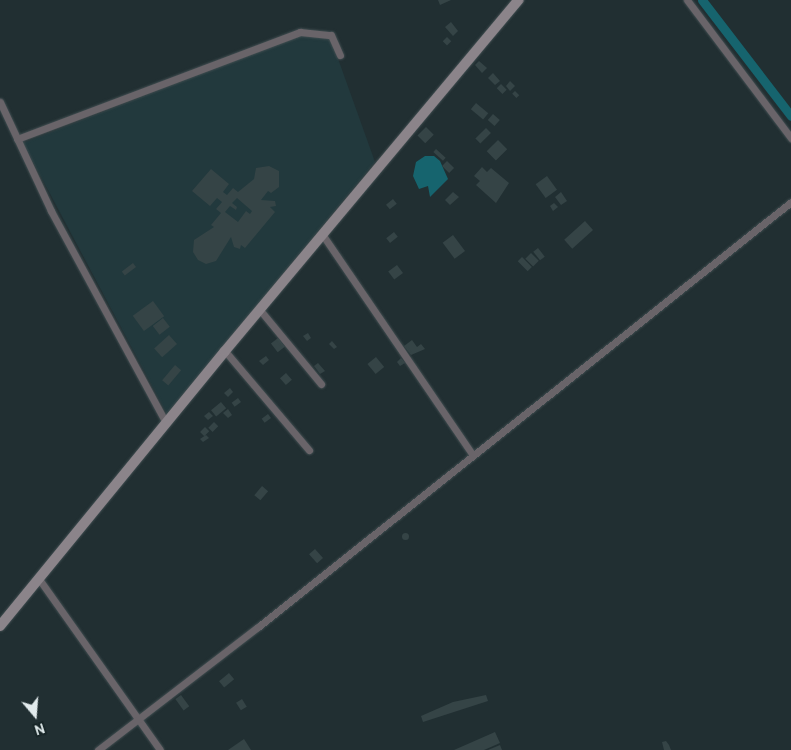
<!DOCTYPE html>
<style>
body{margin:0}
#map{position:relative;width:791px;height:750px;overflow:hidden;background:#212f32;font-family:Cabin,sans-serif}
div>[style]{position:absolute}
[style*='--x']{left:calc(var(--x)*1px);top:calc(var(--y)*1px);width:calc(var(--w)*1px);rotate:calc(var(--a)*1deg)}
.built>*{inset:0;background:#22393d}
.water>*{inset:0;background:#16646e}
.canal>*{height:9px;margin:-4.5px;padding:0 4.5px;transform-origin:4.5px;border-radius:4.5px;background:#16646e}
.building>*{inset:0;background:#354446;transform-origin:0 0}
.round{border-radius:50%}
.roads{filter:drop-shadow(0 0 1px #404d50) drop-shadow(0 0 1px #404d50)}
.street>*{height:7px;margin:-3.5px;padding:0 3.5px;transform-origin:3.5px;border-radius:3.5px;background:#696469}
.secondary>*{height:10px;margin:-5px;padding:0 5px;transform-origin:5px;border-radius:5px;background:#8b848a}
span{translate:-50% -50%;white-space:nowrap;text-align:center;line-height:1.15;-webkit-text-stroke:4.5px #182628;paint-order:stroke}
.north{position:absolute;left:10px;top:690px;width:50px;height:50px;-webkit-text-stroke:4px #182628;paint-order:stroke;rotate:162deg;font-size:14px;font-weight:700;line-height:20px;text-align:center;color:#e2ebed}
.north::after{content:'';display:block;margin:auto;width:18px;height:22px;background:#e2ebed;clip-path:polygon(50% 0,100% 100%,50% 72%,0 100%)}
</style>
<div id="map">
<div class="built">
<i style="clip-path:polygon(301px 35px,331px 39px,375px 162px,167px 414px,23px 143px)"></i>
</div>
<div class="water">
<i style="clip-path:polygon(425px 156px,434px 156px,440px 161px,448px 179px,430px 197px,428px 186px,419px 189px,413px 176px,416px 162px)"></i>
</div>
<div class="canal">
<i style="--x:702;--y:0;--w:146;--a:52.5"></i>
</div>
<div class="building">
<i style="clip-path:polygon(438px 0,451px 0,440px 5px)"></i>
<i style="clip-path:polygon(451px 22px,458px 31px,453px 36px,445px 27px)"></i>
<i style="left:447px;top:37px;width:6px;height:6px;rotate:45deg"></i>
<i style="clip-path:polygon(479px 61px,487px 68px,482px 73px,475px 65px)"></i>
<i style="clip-path:polygon(493px 73px,500px 81px,495px 85px,488px 78px)"></i>
<i style="clip-path:polygon(510px 81px,515px 86px,510px 91px,506px 86px)"></i>
<i style="left:501px;top:84px;width:8px;height:6px;rotate:45deg"></i>
<i style="left:515px;top:91px;width:6px;height:4px;rotate:45deg"></i>
<i style="left:476px;top:103px;width:16px;height:8px;rotate:40deg"></i>
<i style="left:493px;top:114px;width:9px;height:8px;rotate:41deg"></i>
<i style="left:426px;top:127px;width:11px;height:12px;rotate:45deg"></i>
<i style="left:486px;top:128px;width:7px;height:15px;rotate:45deg"></i>
<i style="left:498px;top:140px;width:13px;height:16px;rotate:45deg"></i>
<i style="left:436px;top:149px;width:13px;height:4px;rotate:42deg"></i>
<i style="left:447px;top:161px;width:10px;height:7px;rotate:45deg"></i>
<i style="clip-path:polygon(evenodd,269px 166px,279px 171px,279px 187px,271px 193px,268px 191px,261px 200px,275px 201px,276px 206px,270px 207px,275px 212px,245px 248px,241px 245px,240px 249px,234px 247px,231px 237px,216px 261px,206px 264px,198px 260px,193px 252px,194px 240px,214px 227px,211px 225px,221px 213px,216px 209px,222px 202px,217px 198px,210px 206px,192px 191px,211px 169px,229px 184px,223px 192px,227px 195px,233px 188px,238px 192px,254px 179px,256px 168px,269px 166px,237px 198px,252px 211px,250px 214px,246px 211px,238px 222px,225px 212px,230px 206px,236px 210px,237px 207px,232px 203px,237px 198px)"></i>
<i style="clip-path:polygon(482px 167px,487px 172px,491px 168px,509px 183px,496px 203px,476px 185px,480px 181px,474px 176px)"></i>
<i style="left:547px;top:176px;width:17px;height:14px;rotate:54deg"></i>
<i style="clip-path:polygon(453px 192px,459px 197px,450px 205px,445px 200px)"></i>
<i style="clip-path:polygon(561px 192px,567px 201px,561px 205px,555px 197px)"></i>
<i style="left:393px;top:199px;width:6px;height:9px;rotate:51deg"></i>
<i style="clip-path:polygon(554px 203px,558px 207px,553px 211px,550px 206px)"></i>
<i style="left:585px;top:221px;width:12px;height:28px;rotate:48deg"></i>
<i style="left:394px;top:232px;width:6px;height:10px;rotate:51deg"></i>
<i style="left:453px;top:235px;width:20px;height:13px;rotate:53deg"></i>
<i style="left:538px;top:248px;width:11px;height:6px;rotate:52deg"></i>
<i style="left:531px;top:253px;width:11px;height:8px;rotate:45deg"></i>
<i style="left:522px;top:257px;width:14px;height:6px;rotate:45deg"></i>
<i style="left:133px;top:263px;width:5px;height:14px;rotate:53deg"></i>
<i style="left:397px;top:265px;width:10px;height:11px;rotate:53deg"></i>
<i style="left:153px;top:301px;width:19px;height:25px;rotate:54deg"></i>
<i style="left:163px;top:318px;width:11px;height:13px;rotate:52deg"></i>
<i style="clip-path:polygon(308px 333px,311px 338px,307px 341px,303px 336px)"></i>
<i style="left:169px;top:335px;width:12px;height:20px;rotate:48deg"></i>
<i style="left:278px;top:338px;width:11px;height:9px;rotate:52deg"></i>
<i style="clip-path:polygon(412px 340px,417px 347px,421px 344px,425px 349px,411px 355px,404px 346px)"></i>
<i style="clip-path:polygon(332px 341px,337px 347px,334px 349px,329px 344px)"></i>
<i style="clip-path:polygon(266px 356px,269px 360px,263px 365px,259px 361px)"></i>
<i style="left:376px;top:357px;width:13px;height:11px;rotate:51deg"></i>
<i style="clip-path:polygon(401px 358px,405px 363px,400px 366px,397px 362px)"></i>
<i style="clip-path:polygon(318px 363px,325px 371px,320px 374px,314px 366px)"></i>
<i style="left:175px;top:365px;width:8px;height:20px;rotate:40deg"></i>
<i style="left:286px;top:373px;width:9px;height:8px;rotate:49deg"></i>
<i style="clip-path:polygon(230px 388px,233px 392px,228px 397px,224px 393px)"></i>
<i style="left:238px;top:398px;width:5px;height:8px;rotate:53deg"></i>
<i style="left:221px;top:402px;width:8px;height:13px;rotate:50deg"></i>
<i style="clip-path:polygon(228px 409px,232px 415px,228px 418px,223px 413px)"></i>
<i style="clip-path:polygon(209px 412px,213px 416px,208px 420px,204px 416px)"></i>
<i style="left:268px;top:414px;width:5px;height:8px;rotate:53deg"></i>
<i style="left:214px;top:422px;width:6px;height:8px;rotate:45deg"></i>
<i style="left:205px;top:427px;width:6px;height:7px;rotate:45deg"></i>
<i style="clip-path:polygon(206px 435px,209px 438px,203px 442px,200px 439px)"></i>
<i style="left:262px;top:486px;width:8px;height:12px;rotate:40deg"></i>
<i class="round" style="left:401.5px;top:532.5px;width:7px;height:7px"></i>
<i style="left:315px;top:549px;width:12px;height:8px;rotate:48deg"></i>
<i style="left:229px;top:673px;width:8px;height:13px;rotate:50deg"></i>
<i style="left:181px;top:695px;width:14px;height:7px;rotate:54deg"></i>
<i style="clip-path:polygon(486px 695px,488px 701px,423px 722px,421px 716px,453px 702px)"></i>
<i style="left:242px;top:699px;width:9px;height:7px;rotate:58deg"></i>
<i style="clip-path:polygon(495px 732px,500px 743px,484px 750px,454px 750px)"></i>
<i style="clip-path:polygon(244px 739px,251px 750px,228px 750px)"></i>
<i style="clip-path:polygon(666px 741px,669px 745px,671px 750px,664px 750px,662px 742px)"></i>
<i style="clip-path:polygon(500px 745px,502px 750px,488px 750px)"></i>
</div>
<div class="roads">
<div class="street">
<i style="--x:687;--y:0;--w:173;--a:53"></i>
<i style="--x:0;--y:102;--w:120;--a:64.9"></i>
<i style="--x:51;--y:211;--w:241;--a:61.5"></i>
<i style="--x:17;--y:139;--w:303;--a:-20.7"></i>
<i style="--x:300;--y:32;--w:31;--a:6"></i>
<i style="--x:331;--y:35;--w:22;--a:66"></i>
<i style="--x:322;--y:234;--w:268;--a:55.7"></i>
<i style="--x:260;--y:310;--w:96;--a:50.5"></i>
<i style="--x:225;--y:351;--w:130;--a:49.7"></i>
<i style="--x:39;--y:579;--w:209;--a:54.7"></i>
<i style="--x:98;--y:750;--w:202;--a:-37.6"></i>
<i style="--x:258;--y:627;--w:682;--a:-38.57"></i>
</div>
<div class="secondary">
<i style="--x:0;--y:626;--w:355;--a:-50.7"></i>
<i style="--x:225;--y:351;--w:458;--a:-50.1"></i>
</div>
</div>
<div class="north">N</div>
</div>
